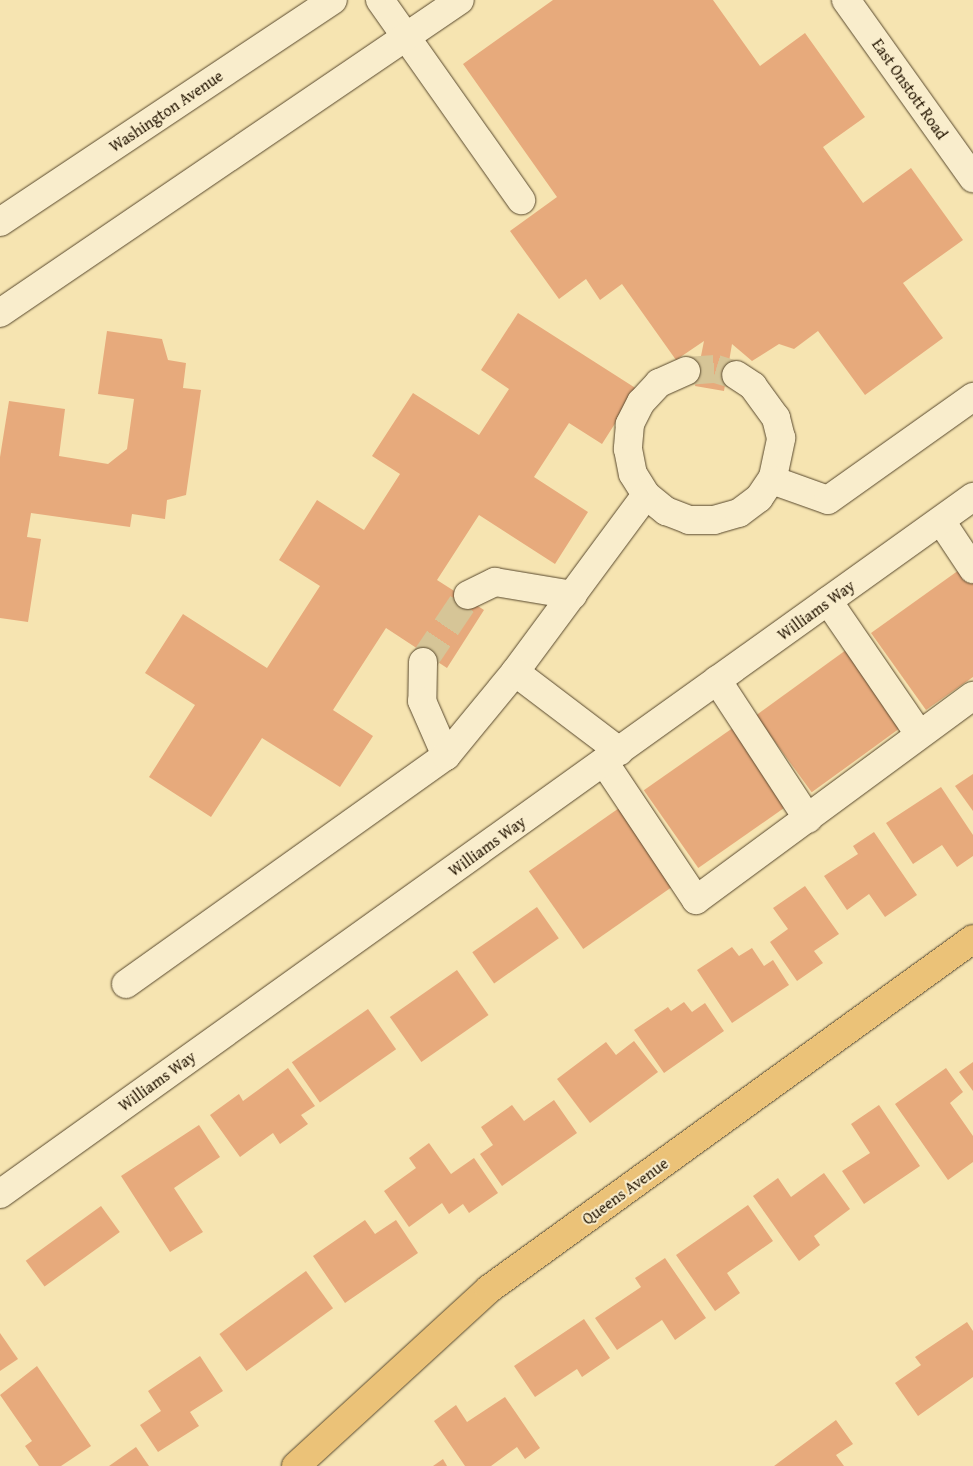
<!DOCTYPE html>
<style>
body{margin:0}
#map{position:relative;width:973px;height:1466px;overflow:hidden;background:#f6e4b1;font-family:"Gentium Book Plus",serif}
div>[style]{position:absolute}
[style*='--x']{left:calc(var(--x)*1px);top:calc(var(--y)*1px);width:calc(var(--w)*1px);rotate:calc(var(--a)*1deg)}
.building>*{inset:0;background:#e7aa7c;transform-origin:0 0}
.minor-tunnel>*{height:28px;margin-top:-14px;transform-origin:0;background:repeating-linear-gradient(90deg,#d6c597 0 28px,transparent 0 42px)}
.roads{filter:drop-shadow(0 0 1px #58482d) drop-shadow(0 0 1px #58482d)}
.minor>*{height:28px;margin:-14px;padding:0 14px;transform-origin:14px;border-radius:14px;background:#f9edcc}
.major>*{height:28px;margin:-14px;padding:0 14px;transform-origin:14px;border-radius:14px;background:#ebc278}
span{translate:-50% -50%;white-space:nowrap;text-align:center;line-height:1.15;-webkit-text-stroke:4px #f9edcc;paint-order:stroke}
.street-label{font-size:16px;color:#231401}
</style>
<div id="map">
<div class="building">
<i style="clip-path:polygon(553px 0,713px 0,760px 66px,805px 33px,865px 117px,823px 147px,863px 203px,911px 168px,963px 240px,903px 283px,943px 338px,865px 395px,818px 331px,794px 349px,779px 344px,752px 361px,732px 344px,724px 391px,695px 386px,704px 341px,676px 360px,622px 284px,600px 300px,586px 279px,559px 299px,510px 231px,557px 197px,463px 64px)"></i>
<i style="clip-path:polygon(518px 313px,637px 389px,602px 444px,569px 423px,534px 477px,588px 512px,555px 564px,479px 515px,437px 580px,484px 610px,447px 668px,386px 628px,333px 710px,373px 736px,340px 787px,262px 738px,211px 817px,149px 777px,195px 705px,145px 673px,183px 614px,267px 668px,320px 586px,279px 560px,317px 500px,364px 530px,400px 474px,372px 456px,413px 393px,479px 435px,509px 389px,481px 370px)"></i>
<i style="clip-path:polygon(107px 331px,162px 339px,168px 360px,186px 363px,183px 388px,201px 390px,186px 495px,167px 500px,165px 519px,132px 514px,130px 527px,31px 513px,27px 537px,41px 539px,28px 622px,0 618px,0 457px,9px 401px,65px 409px,59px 456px,108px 464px,127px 449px,134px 399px,98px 394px)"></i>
<i style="clip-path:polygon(973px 560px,973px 677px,926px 710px,871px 633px)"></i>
<i style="left:857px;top:642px;width:95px;height:125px;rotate:54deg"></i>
<i style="left:747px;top:718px;width:95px;height:126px;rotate:55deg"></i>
<i style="clip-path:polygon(973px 774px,973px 811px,955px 786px)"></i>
<i style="clip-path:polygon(941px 787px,973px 835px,973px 856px,957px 867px,942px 845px,913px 864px,886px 823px)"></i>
<i style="left:632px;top:799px;width:95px;height:126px;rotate:55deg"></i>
<i style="clip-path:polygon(874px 832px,917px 895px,885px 917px,869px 894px,847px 910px,824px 876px,858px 854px,853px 846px)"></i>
<i style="clip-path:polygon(805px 886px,839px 934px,814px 951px,823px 963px,797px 981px,770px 942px,788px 929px,773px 908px)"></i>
<i style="left:537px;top:907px;width:38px;height:79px;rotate:55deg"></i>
<i style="clip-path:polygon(732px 947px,739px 956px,752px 948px,764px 966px,773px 960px,789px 985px,732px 1023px,697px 970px)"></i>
<i style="left:457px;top:970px;width:55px;height:82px;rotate:55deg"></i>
<i style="clip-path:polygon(684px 1002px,692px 1012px,705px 1003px,724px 1031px,664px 1073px,634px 1030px,668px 1007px,671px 1011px)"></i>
<i style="left:368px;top:1009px;width:49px;height:93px;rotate:55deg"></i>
<i style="clip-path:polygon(634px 1041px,658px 1072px,590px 1123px,557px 1079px,606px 1042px,616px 1055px)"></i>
<i style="clip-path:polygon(973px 1062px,973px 1091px,959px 1072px)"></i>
<i style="clip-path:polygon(288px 1068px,315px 1106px,301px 1115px,308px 1124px,280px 1144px,273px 1133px,240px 1157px,210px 1115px,239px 1094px,243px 1101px)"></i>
<i style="clip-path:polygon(946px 1068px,963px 1092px,950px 1103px,973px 1136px,973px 1162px,948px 1180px,895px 1104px)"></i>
<i style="clip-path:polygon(554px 1100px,577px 1133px,502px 1186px,480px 1154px,493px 1145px,481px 1127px,512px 1105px,524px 1121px)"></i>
<i style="clip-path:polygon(879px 1105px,920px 1166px,864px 1204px,842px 1171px,870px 1153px,851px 1124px)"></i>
<i style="clip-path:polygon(199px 1125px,220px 1157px,174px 1188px,203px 1232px,170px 1252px,121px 1176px)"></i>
<i style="clip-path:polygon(429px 1143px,451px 1174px,474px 1158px,498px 1193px,469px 1213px,463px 1204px,449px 1214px,442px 1203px,409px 1227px,384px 1191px,416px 1168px,409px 1158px)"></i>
<i style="clip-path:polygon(824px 1173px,850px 1209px,814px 1236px,820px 1245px,799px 1261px,753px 1196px,778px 1178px,791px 1197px)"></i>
<i style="clip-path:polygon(748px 1205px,773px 1241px,727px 1273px,740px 1293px,715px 1311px,676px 1255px)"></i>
<i style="left:101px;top:1206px;width:32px;height:93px;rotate:54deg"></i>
<i style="clip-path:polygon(365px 1220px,375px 1234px,396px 1220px,418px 1253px,345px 1303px,313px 1256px)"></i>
<i style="clip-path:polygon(665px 1258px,706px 1318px,675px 1340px,662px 1320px,617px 1350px,595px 1318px,641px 1287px,635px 1278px)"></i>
<i style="left:306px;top:1271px;width:46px;height:107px;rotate:54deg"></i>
<i style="clip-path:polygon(584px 1319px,610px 1358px,582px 1377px,577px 1369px,535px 1397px,514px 1366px)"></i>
<i style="clip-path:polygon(967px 1322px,973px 1331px,973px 1377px,918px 1416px,895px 1383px,921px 1365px,915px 1357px)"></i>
<i style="clip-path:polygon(0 1333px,18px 1359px,0 1371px)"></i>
<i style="clip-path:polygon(200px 1356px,223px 1391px,190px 1412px,199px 1426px,158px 1452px,140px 1425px,161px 1411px,148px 1391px)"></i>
<i style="clip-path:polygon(37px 1366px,91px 1446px,61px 1466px,39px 1466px,25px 1446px,32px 1441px,0 1395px)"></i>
<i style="clip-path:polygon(505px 1397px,540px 1448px,525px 1459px,517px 1447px,491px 1466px,465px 1466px,434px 1421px,456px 1405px,467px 1422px)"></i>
<i style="clip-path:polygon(836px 1420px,853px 1444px,836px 1455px,844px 1466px,774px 1466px)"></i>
<i style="clip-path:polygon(136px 1447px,149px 1466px,109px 1466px)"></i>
<i style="clip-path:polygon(443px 1459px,447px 1466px,433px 1466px)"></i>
</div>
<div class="minor-tunnel">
<i style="--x:686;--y:371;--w:30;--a:-4"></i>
<i style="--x:716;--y:369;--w:21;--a:17"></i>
<i style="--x:423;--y:662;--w:81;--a:-56.1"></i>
</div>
<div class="roads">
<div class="minor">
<i style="--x:380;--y:0;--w:245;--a:54.8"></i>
<i style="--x:846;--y:0;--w:219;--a:54.5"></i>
<i style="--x:0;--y:222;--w:400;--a:-33.7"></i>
<i style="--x:0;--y:313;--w:556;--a:-34.23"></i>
<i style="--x:686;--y:371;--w:30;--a:156"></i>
<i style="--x:659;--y:383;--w:26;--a:133"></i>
<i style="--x:641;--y:402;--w:25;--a:117"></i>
<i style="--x:630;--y:424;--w:25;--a:95"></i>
<i style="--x:628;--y:449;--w:25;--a:79"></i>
<i style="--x:633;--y:474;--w:25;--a:58"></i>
<i style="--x:646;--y:495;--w:26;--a:39"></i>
<i style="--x:666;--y:511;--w:25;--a:21"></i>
<i style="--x:689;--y:520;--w:25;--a:0"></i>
<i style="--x:714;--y:520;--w:26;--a:-16"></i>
<i style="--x:739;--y:513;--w:25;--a:-37"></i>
<i style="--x:759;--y:498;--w:25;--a:-56"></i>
<i style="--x:773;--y:477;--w:40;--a:-78"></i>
<i style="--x:781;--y:438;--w:21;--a:-104"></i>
<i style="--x:776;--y:418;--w:39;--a:-126"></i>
<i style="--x:753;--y:386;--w:20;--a:-147"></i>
<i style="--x:772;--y:480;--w:59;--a:19.7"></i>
<i style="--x:828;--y:500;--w:178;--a:-35.4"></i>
<i style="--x:941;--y:521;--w:58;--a:56.3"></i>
<i style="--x:468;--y:595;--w:30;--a:-26"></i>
<i style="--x:495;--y:582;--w:79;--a:9.5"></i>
<i style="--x:828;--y:601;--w:161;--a:55.6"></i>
<i style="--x:423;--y:662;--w:39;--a:91"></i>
<i style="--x:422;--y:701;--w:60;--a:66.4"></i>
<i style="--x:515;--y:672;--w:220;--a:-53.5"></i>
<i style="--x:717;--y:680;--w:166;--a:56.8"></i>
<i style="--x:604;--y:762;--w:166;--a:56.3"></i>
<i style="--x:696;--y:900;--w:344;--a:-36.4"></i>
<i style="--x:126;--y:984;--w:393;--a:-35.5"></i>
<i style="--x:446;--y:756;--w:109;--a:-50.6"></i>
<i style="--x:515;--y:672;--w:131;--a:37.2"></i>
<i style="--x:0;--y:1194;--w:1197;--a:-35.62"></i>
</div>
<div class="major">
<i style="--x:296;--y:1466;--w:262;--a:-42.5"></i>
<i style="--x:489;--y:1289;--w:597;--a:-35.87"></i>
</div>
</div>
<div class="street-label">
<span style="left:910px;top:89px;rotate:55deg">East Onstott Road</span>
<span style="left:166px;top:111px;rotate:-34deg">Washington Avenue</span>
<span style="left:816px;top:610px;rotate:-36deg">Williams Way</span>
<span style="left:487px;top:846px;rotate:-36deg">Williams Way</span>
<span style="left:157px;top:1081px;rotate:-36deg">Williams Way</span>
<span style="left:625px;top:1191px;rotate:-36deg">Queens Avenue</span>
</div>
</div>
